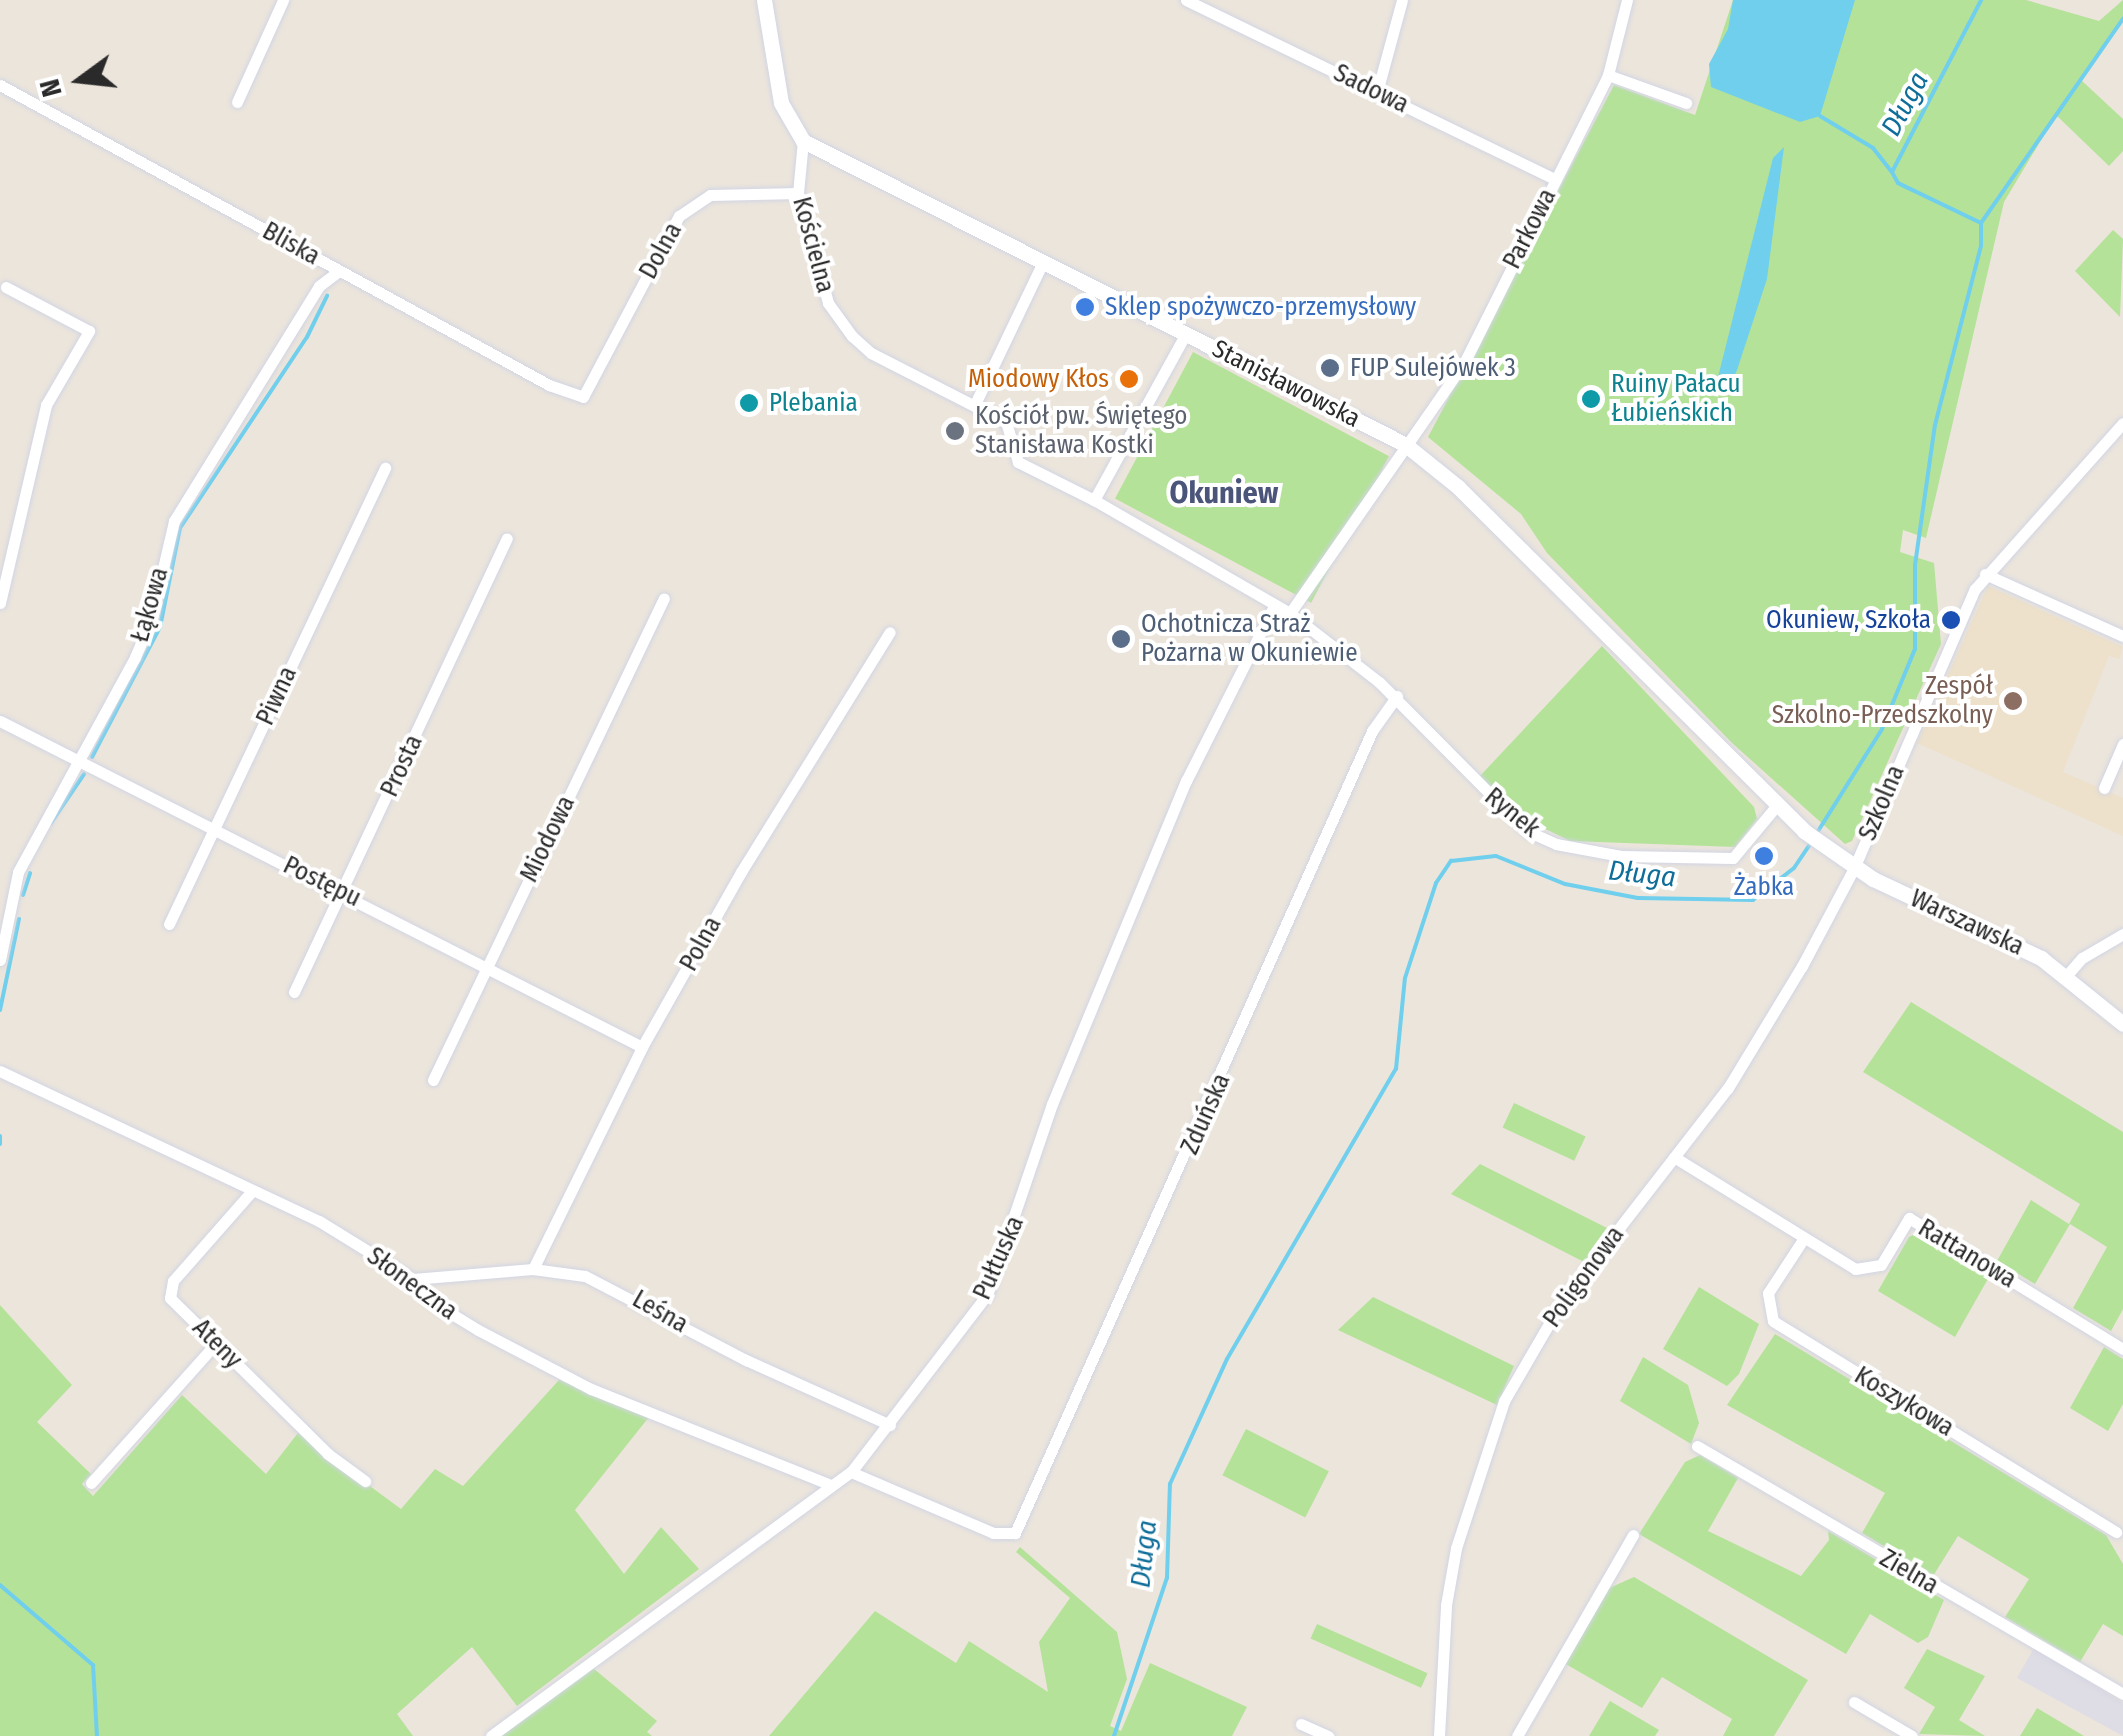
<!DOCTYPE html>
<meta charset="utf-8">
<style>
body{margin:0}
#map{position:relative;width:2123px;height:1736px;overflow:hidden;background:#ece5dc;font-family:"Fira Sans Condensed",sans-serif}
div>[style]{position:absolute}
[style*='--x']{left:calc(var(--x)*1px);top:calc(var(--y)*1px);width:calc(var(--w)*1px);rotate:calc(var(--a)*1deg)}
.industrial>*{inset:0;background:#dedce4}
.education>*{inset:0;background:#ede1cb}
.green>*{inset:0;background:#b4e299;transform-origin:0 0}
.water>*{inset:0;background:#70cfed}
.stream>*{height:4px;margin:-2px;padding:0 2px;transform-origin:2px;border-radius:2px;background:#70cfed}
.roads{filter:drop-shadow(0 0 2px #d1d5e3) drop-shadow(0 0 2px #d1d5e3)}
.street>*{height:11px;margin:-5.5px;padding:0 5.5px;transform-origin:5.5px;border-radius:5.5px;background:#fff}
.secondary>*{height:15px;margin:-7.5px;padding:0 7.5px;transform-origin:7.5px;border-radius:7.5px;background:#fff}
.dots>*{width:28px;height:28px;translate:-50% -50%;box-sizing:border-box;border:5px solid #fff;border-radius:50%}
span{translate:-50% -50%;white-space:nowrap;text-align:center;line-height:1.15;-webkit-text-stroke:8px #fff;paint-order:stroke}
.street-label{font-size:25px;color:#2a2a2a}
.shop-label{font-size:25px;color:#366cbe}
.left{translate:0 -50%;text-align:left}
.service-label{font-size:25px;color:#4e5e75}
.food-label{font-size:25px;color:#c56008}
.right{translate:-100% -50%;text-align:right}
.culture-label{font-size:25px;color:#0d838f}
.worship-label{font-size:25px;color:#5b616d}
.transit-label{font-size:25px;color:#164399}
.education-label{font-size:25px;color:#785e54}
.water-label{font-size:28px;color:#0f6d99;font-style:italic}
.quarter-label{font-size:30px;color:#4b557a;font-weight:700}
.north{position:absolute;left:30px;top:30px;width:100px;height:100px;-webkit-text-stroke:8px #fff;paint-order:stroke;rotate:255deg;font-size:28px;font-weight:700;line-height:40px;text-align:center;color:#2a2a2a}
.north::after{content:'';display:block;margin:auto;width:35px;height:45px;background:#2a2a2a;clip-path:polygon(50% 0,100% 100%,50% 72%,0 100%)}
</style>
<div id="map">
<div class="industrial">
<i style="clip-path:polygon(2034px 1648px,2123px 1703px,2123px 1736px,2017px 1678px)"></i>
</div>
<div class="education">
<i style="clip-path:polygon(1988px 586px,2123px 647px,2119px 659px,2109px 656px,2063px 772px,2123px 798px,2123px 836px,1917px 743px)"></i>
</div>
<div class="green">
<i style="clip-path:polygon(1733px 0,2026px 0,2099px 21px,2123px 0,2123px 22px,2081px 80px,2123px 119px,2123px 151px,2109px 166px,2056px 115px,2004px 202px,1926px 538px,1903px 530px,1900px 552px,1934px 563px,1941px 644px,1852px 841px,1845px 844px,1732px 743px,1547px 553px,1521px 514px,1428px 437px,1614px 85px,1695px 115px)"></i>
<i style="clip-path:polygon(2113px 230px,2123px 239px,2120px 317px,2075px 271px)"></i>
<i style="left:1193px;top:352px;width:222px;height:166px;rotate:28deg"></i>
<i style="clip-path:polygon(1602px 646px,1754px 807px,1757px 819px,1735px 847px,1570px 841px,1519px 816px,1480px 776px)"></i>
<i style="clip-path:polygon(1911px 1002px,2123px 1132px,2123px 1309px,2111px 1331px,2073px 1308px,2107px 1247px,2070px 1224px,2035px 1284px,1997px 1261px,2031px 1200px,2069px 1224px,2080px 1204px,1863px 1072px)"></i>
<i style="left:1514px;top:1103px;width:79px;height:27px;rotate:25deg"></i>
<i style="clip-path:polygon(1480px 1164px,1611px 1230px,1584px 1262px,1451px 1194px)"></i>
<i style="clip-path:polygon(1917px 1233px,1989px 1277px,1955px 1337px,1878px 1291px,1909px 1237px)"></i>
<i style="clip-path:polygon(1699px 1287px,1759px 1324px,1739px 1374px,1727px 1386px,1663px 1349px)"></i>
<i style="clip-path:polygon(1373px 1297px,1514px 1366px,1497px 1405px,1338px 1330px)"></i>
<i style="clip-path:polygon(0 1305px,72px 1385px,37px 1422px,91px 1474px,82px 1484px,93px 1496px,182px 1395px,266px 1474px,298px 1433px,401px 1509px,435px 1469px,463px 1486px,559px 1380px,649px 1417px,575px 1510px,624px 1574px,661px 1527px,699px 1569px,517px 1706px,472px 1647px,397px 1714px,413px 1736px,0 1736px)"></i>
<i style="clip-path:polygon(1775px 1334px,2106px 1535px,2123px 1564px,2123px 1636px,2103px 1624px,2080px 1662px,2005px 1617px,2029px 1579px,1958px 1536px,1933px 1576px,1862px 1533px,1885px 1493px,1727px 1405px)"></i>
<i style="clip-path:polygon(2104px 1347px,2123px 1359px,2123px 1404px,2108px 1431px,2070px 1408px)"></i>
<i style="clip-path:polygon(1643px 1357px,1688px 1385px,1699px 1423px,1691px 1444px,1620px 1401px)"></i>
<i style="left:1246px;top:1429px;width:93px;height:52px;rotate:27deg"></i>
<i style="clip-path:polygon(1700px 1455px,1738px 1478px,1708px 1531px,1801px 1576px,1829px 1540px,1828px 1531px,1944px 1600px,1928px 1637px,1918px 1643px,1870px 1614px,1846px 1654px,1639px 1534px,1685px 1462px)"></i>
<i style="clip-path:polygon(1020px 1547px,1117px 1632px,1127px 1679px,1110px 1726px,1121px 1731px,1150px 1663px,1247px 1707px,1232px 1736px,769px 1736px,875px 1611px,956px 1663px,969px 1641px,1048px 1692px,1039px 1642px,1070px 1598px,1016px 1552px)"></i>
<i style="clip-path:polygon(1634px 1577px,1808px 1680px,1774px 1736px,1723px 1736px,1732px 1719px,1662px 1677px,1642px 1708px,1564px 1663px,1605px 1590px)"></i>
<i style="left:1317px;top:1624px;width:121px;height:16px;rotate:24deg"></i>
<i style="clip-path:polygon(1927px 1649px,1985px 1676px,1959px 1720px,1985px 1736px,1919px 1734px,1935px 1707px,1904px 1688px)"></i>
<i style="clip-path:polygon(588px 1664px,657px 1721px,647px 1732px,652px 1736px,497px 1736px)"></i>
<i style="clip-path:polygon(1610px 1701px,1659px 1730px,1655px 1736px,1589px 1736px)"></i>
<i style="clip-path:polygon(2037px 1708px,2084px 1736px,2020px 1736px)"></i>
</div>
<div class="water">
<i style="clip-path:polygon(1733px 0,1855px 0,1820px 116px,1800px 122px,1711px 87px,1709px 64px,1728px 29px)"></i>
<i style="clip-path:polygon(1784px 147px,1767px 279px,1737px 370px,1727px 392px,1714px 393px,1773px 158px)"></i>
</div>
<div class="stream">
<i style="--x:1820;--y:116;--w:62;--a:31.1"></i>
<i style="--x:1873;--y:148;--w:28;--a:52"></i>
<i style="--x:1981;--y:223;--w:249;--a:-55.2"></i>
<i style="--x:92;--y:757;--w:147;--a:-62.4"></i>
<i style="--x:160;--y:627;--w:101;--a:-78.6"></i>
<i style="--x:180;--y:528;--w:229;--a:-56.4"></i>
<i style="--x:307;--y:337;--w:46;--a:-64"></i>
<i style="--x:51;--y:823;--w:59;--a:-56"></i>
<i style="--x:1815;--y:836;--w:126;--a:-57.9"></i>
<i style="--x:1882;--y:729;--w:87;--a:-67.6"></i>
<i style="--x:1915;--y:649;--w:84;--a:-90"></i>
<i style="--x:1915;--y:565;--w:141;--a:-81.9"></i>
<i style="--x:1935;--y:425;--w:185;--a:-75.6"></i>
<i style="--x:1981;--y:246;--w:23;--a:-90"></i>
<i style="--x:1981;--y:223;--w:92;--a:-154.3"></i>
<i style="--x:1898;--y:183;--w:13;--a:-119"></i>
<i style="--x:1892;--y:172;--w:194;--a:-62.6"></i>
<i style="--x:23;--y:895;--w:23;--a:-72"></i>
<i style="--x:0;--y:1010;--w:93;--a:-78.2"></i>
<i style="--x:0;--y:1136;--w:8;--a:90"></i>
<i style="--x:0;--y:1585;--w:123;--a:40.7"></i>
<i style="--x:93;--y:1665;--w:71;--a:86.8"></i>
<i style="--x:1114;--y:1736;--w:167;--a:-71.5"></i>
<i style="--x:1167;--y:1578;--w:94;--a:-88.2"></i>
<i style="--x:1170;--y:1484;--w:137;--a:-65.5"></i>
<i style="--x:1227;--y:1359;--w:336;--a:-59.8"></i>
<i style="--x:1396;--y:1069;--w:91;--a:-84.4"></i>
<i style="--x:1405;--y:978;--w:100;--a:-71.9"></i>
<i style="--x:1436;--y:883;--w:27;--a:-56"></i>
<i style="--x:1451;--y:861;--w:45;--a:-6.3"></i>
<i style="--x:1496;--y:856;--w:74;--a:22.1"></i>
<i style="--x:1565;--y:884;--w:74;--a:10.9"></i>
<i style="--x:1638;--y:898;--w:115;--a:1"></i>
<i style="--x:1753;--y:900;--w:52;--a:-38"></i>
<i style="--x:1794;--y:868;--w:29;--a:-56"></i>
</div>
<div class="roads">
<div class="street">
<i style="--x:1186;--y:0;--w:410;--a:25.9"></i>
<i style="--x:1608;--y:75;--w:83;--a:19.7"></i>
<i style="--x:0;--y:85;--w:626;--a:28.65"></i>
<i style="--x:549;--y:385;--w:36;--a:19"></i>
<i style="--x:583;--y:397;--w:205;--a:-62.1"></i>
<i style="--x:679;--y:216;--w:37;--a:-34"></i>
<i style="--x:710;--y:195;--w:88;--a:-1.3"></i>
<i style="--x:1377;--y:92;--w:95;--a:-74.8"></i>
<i style="--x:237;--y:102;--w:112;--a:-65.7"></i>
<i style="--x:803;--y:141;--w:52;--a:95.5"></i>
<i style="--x:798;--y:193;--w:114;--a:74.7"></i>
<i style="--x:828;--y:303;--w:41;--a:54"></i>
<i style="--x:852;--y:336;--w:25;--a:42"></i>
<i style="--x:871;--y:353;--w:152;--a:27.1"></i>
<i style="--x:1006;--y:422;--w:42;--a:73.3"></i>
<i style="--x:1018;--y:462;--w:85;--a:26.6"></i>
<i style="--x:975;--y:404;--w:155;--a:-64.4"></i>
<i style="--x:1094;--y:500;--w:226;--a:30"></i>
<i style="--x:1290;--y:613;--w:113;--a:37.8"></i>
<i style="--x:1379;--y:682;--w:210;--a:45.2"></i>
<i style="--x:1527;--y:831;--w:32;--a:24"></i>
<i style="--x:1556;--y:844;--w:66;--a:10.5"></i>
<i style="--x:1621;--y:856;--w:112;--a:1"></i>
<i style="--x:1733;--y:858;--w:69;--a:-50.3"></i>
<i style="--x:1094;--y:500;--w:191;--a:-61.1"></i>
<i style="--x:1985;--y:574;--w:151;--a:24.2"></i>
<i style="--x:0;--y:603;--w:203;--a:-76.9"></i>
<i style="--x:46;--y:405;--w:86;--a:-59.8"></i>
<i style="--x:89;--y:331;--w:94;--a:-152.1"></i>
<i style="--x:1290;--y:613;--w:305;--a:-55.2"></i>
<i style="--x:1464;--y:363;--w:322;--a:-63.4"></i>
<i style="--x:1608;--y:75;--w:77;--a:-75.8"></i>
<i style="--x:0;--y:721;--w:720;--a:26.92"></i>
<i style="--x:2104;--y:788;--w:48;--a:-66.6"></i>
<i style="--x:169;--y:924;--w:505;--a:-64.65"></i>
<i style="--x:0;--y:960;--w:90;--a:-78.4"></i>
<i style="--x:18;--y:872;--w:245;--a:-61.4"></i>
<i style="--x:135;--y:657;--w:40;--a:-66.6"></i>
<i style="--x:151;--y:620;--w:102;--a:-76.9"></i>
<i style="--x:174;--y:521;--w:276;--a:-58.3"></i>
<i style="--x:319;--y:286;--w:25;--a:-37"></i>
<i style="--x:2067;--y:975;--w:23;--a:-49"></i>
<i style="--x:2082;--y:958;--w:48;--a:-30.3"></i>
<i style="--x:294;--y:992;--w:501;--a:-64.87"></i>
<i style="--x:0;--y:1071;--w:353;--a:25.2"></i>
<i style="--x:319;--y:1221;--w:110;--a:31.7"></i>
<i style="--x:413;--y:1279;--w:32;--a:49"></i>
<i style="--x:434;--y:1303;--w:52;--a:31.5"></i>
<i style="--x:478;--y:1330;--w:127;--a:27.6"></i>
<i style="--x:591;--y:1389;--w:255;--a:21.8"></i>
<i style="--x:433;--y:1080;--w:534;--a:-64.39"></i>
<i style="--x:1674;--y:1157;--w:213;--a:31.7"></i>
<i style="--x:1855;--y:1269;--w:26;--a:-9"></i>
<i style="--x:1881;--y:1265;--w:55;--a:-59.2"></i>
<i style="--x:1909;--y:1218;--w:251;--a:31.5"></i>
<i style="--x:252;--y:1191;--w:120;--a:131.3"></i>
<i style="--x:173;--y:1281;--w:17;--a:100"></i>
<i style="--x:170;--y:1298;--w:222;--a:44.6"></i>
<i style="--x:328;--y:1454;--w:46;--a:36.1"></i>
<i style="--x:1804;--y:1238;--w:66;--a:123.2"></i>
<i style="--x:1768;--y:1293;--w:28;--a:80"></i>
<i style="--x:1773;--y:1321;--w:403;--a:31.6"></i>
<i style="--x:533;--y:1269;--w:247;--a:-63.8"></i>
<i style="--x:642;--y:1047;--w:201;--a:-60.5"></i>
<i style="--x:741;--y:872;--w:282;--a:-58.2"></i>
<i style="--x:413;--y:1279;--w:120;--a:-4.8"></i>
<i style="--x:533;--y:1269;--w:52;--a:7.7"></i>
<i style="--x:585;--y:1276;--w:182;--a:27.6"></i>
<i style="--x:746;--y:1360;--w:158;--a:24.3"></i>
<i style="--x:1697;--y:1446;--w:493;--a:30.2"></i>
<i style="--x:851;--y:1472;--w:155;--a:23.2"></i>
<i style="--x:993;--y:1533;--w:22;--a:0"></i>
<i style="--x:1015;--y:1533;--w:878;--a:-66"></i>
<i style="--x:1372;--y:731;--w:43;--a:-54.5"></i>
<i style="--x:91;--y:1483;--w:188;--a:-48.2"></i>
<i style="--x:1854;--y:1702;--w:67;--a:30.4"></i>
<i style="--x:1301;--y:1724;--w:30;--a:24"></i>
<i style="--x:491;--y:1736;--w:446;--a:-36.3"></i>
<i style="--x:851;--y:1472;--w:223;--a:-52.5"></i>
<i style="--x:987;--y:1295;--w:202;--a:-71.2"></i>
<i style="--x:1052;--y:1104;--w:350;--a:-67.5"></i>
<i style="--x:1186;--y:781;--w:196;--a:-63.3"></i>
<i style="--x:1439;--y:1736;--w:131;--a:-86.9"></i>
<i style="--x:1446;--y:1605;--w:58;--a:-80"></i>
<i style="--x:1456;--y:1548;--w:155;--a:-71.9"></i>
<i style="--x:1504;--y:1401;--w:113;--a:-59.8"></i>
<i style="--x:1561;--y:1303;--w:272;--a:-52.2"></i>
<i style="--x:1728;--y:1088;--w:143;--a:-58.8"></i>
<i style="--x:1802;--y:966;--w:111;--a:-62"></i>
<i style="--x:1854;--y:868;--w:304;--a:-66.6"></i>
<i style="--x:1975;--y:589;--w:222;--a:-48.3"></i>
<i style="--x:1517;--y:1736;--w:232;--a:-60"></i>
</div>
<div class="secondary">
<i style="--x:764;--y:0;--w:104;--a:80.6"></i>
<i style="--x:781;--y:103;--w:44;--a:59.9"></i>
<i style="--x:803;--y:141;--w:675;--a:26.75"></i>
<i style="--x:1406;--y:445;--w:67;--a:38.9"></i>
<i style="--x:1458;--y:487;--w:488;--a:44.8"></i>
<i style="--x:1804;--y:831;--w:84;--a:34.8"></i>
<i style="--x:1873;--y:879;--w:186;--a:25.2"></i>
<i style="--x:2041;--y:958;--w:105;--a:38.8"></i>
</div>
</div>
<div class="dots">
<i style="left:1085px;top:307px;background:#3f7fe0"></i>
<i style="left:1330px;top:368px;background:#5c6f8a"></i>
<i style="left:1129px;top:379px;background:#e8710a"></i>
<i style="left:1591px;top:399px;background:#0f9aa8"></i>
<i style="left:749px;top:403px;background:#0f9aa8"></i>
<i style="left:955px;top:431px;background:#6b7280"></i>
<i style="left:1951px;top:620px;background:#1a4fb4"></i>
<i style="left:1121px;top:639px;background:#5c6f8a"></i>
<i style="left:2013px;top:701px;background:#8d6e63"></i>
<i style="left:1764px;top:856px;background:#3f7fe0"></i>
</div>
<div class="street-label">
<span style="left:1371px;top:89px;rotate:26deg">Sadowa</span>
<span style="left:1530px;top:229px;rotate:-63deg">Parkowa</span>
<span style="left:291px;top:244px;rotate:29deg">Bliska</span>
<span style="left:813px;top:245px;rotate:75deg">Kościelna</span>
<span style="left:661px;top:251px;rotate:-61deg">Dolna</span>
<span style="left:1286px;top:384px;rotate:27deg">Stanisławowska</span>
<span style="left:150px;top:605px;rotate:-74deg">Łąkowa</span>
<span style="left:277px;top:696px;rotate:-65deg">Piwna</span>
<span style="left:402px;top:766px;rotate:-65deg">Prosta</span>
<span style="left:1882px;top:803px;rotate:-67deg">Szkolna</span>
<span style="left:1512px;top:813px;rotate:39deg">Rynek</span>
<span style="left:548px;top:839px;rotate:-64deg">Miodowa</span>
<span style="left:322px;top:882px;rotate:26deg">Postępu</span>
<span style="left:1967px;top:923px;rotate:25deg">Warszawska</span>
<span style="left:701px;top:944px;rotate:-61deg">Polna</span>
<span style="left:1206px;top:1114px;rotate:-66deg">Zduńska</span>
<span style="left:1967px;top:1254px;rotate:31deg">Rattanowa</span>
<span style="left:999px;top:1258px;rotate:-66deg">Pułtuska</span>
<span style="left:1584px;top:1277px;rotate:-54deg">Poligonowa</span>
<span style="left:412px;top:1284px;rotate:36deg">Słoneczna</span>
<span style="left:660px;top:1312px;rotate:30deg">Leśna</span>
<span style="left:217px;top:1344px;rotate:45deg">Ateny</span>
<span style="left:1904px;top:1402px;rotate:31deg">Koszykowa</span>
<span style="left:1909px;top:1572px;rotate:30deg">Zielna</span>
</div>
<div class="shop-label">
<span class="left" style="left:1105px;top:307px">Sklep spożywczo-przemysłowy</span>
<span style="left:1764px;top:887px">Żabka</span>
</div>
<div class="service-label">
<span class="left" style="left:1350px;top:368px">FUP Sulejówek 3</span>
<span class="left" style="left:1141px;top:639px">Ochotnicza Straż<br>Pożarna w Okuniewie</span>
</div>
<div class="food-label">
<span class="right" style="left:1109px;top:379px">Miodowy Kłos</span>
</div>
<div class="culture-label">
<span class="left" style="left:1611px;top:399px">Ruiny Pałacu<br>Łubieńskich</span>
<span class="left" style="left:769px;top:403px">Plebania</span>
</div>
<div class="worship-label">
<span class="left" style="left:975px;top:431px">Kościół pw. Świętego<br>Stanisława Kostki</span>
</div>
<div class="transit-label">
<span class="right" style="left:1931px;top:620px">Okuniew, Szkoła</span>
</div>
<div class="education-label">
<span class="right" style="left:1993px;top:701px">Zespół<br>Szkolno-Przedszkolny</span>
</div>
<div class="water-label">
<span style="left:1905px;top:104px;rotate:-62deg">Długa</span>
<span style="left:1642px;top:874px;rotate:6deg">Długa</span>
<span style="left:1144px;top:1554px;rotate:-84deg">Długa</span>
</div>
<div class="quarter-label">
<span style="left:1224px;top:493px">Okuniew</span>
</div>
<div class="north">N</div>
</div>
